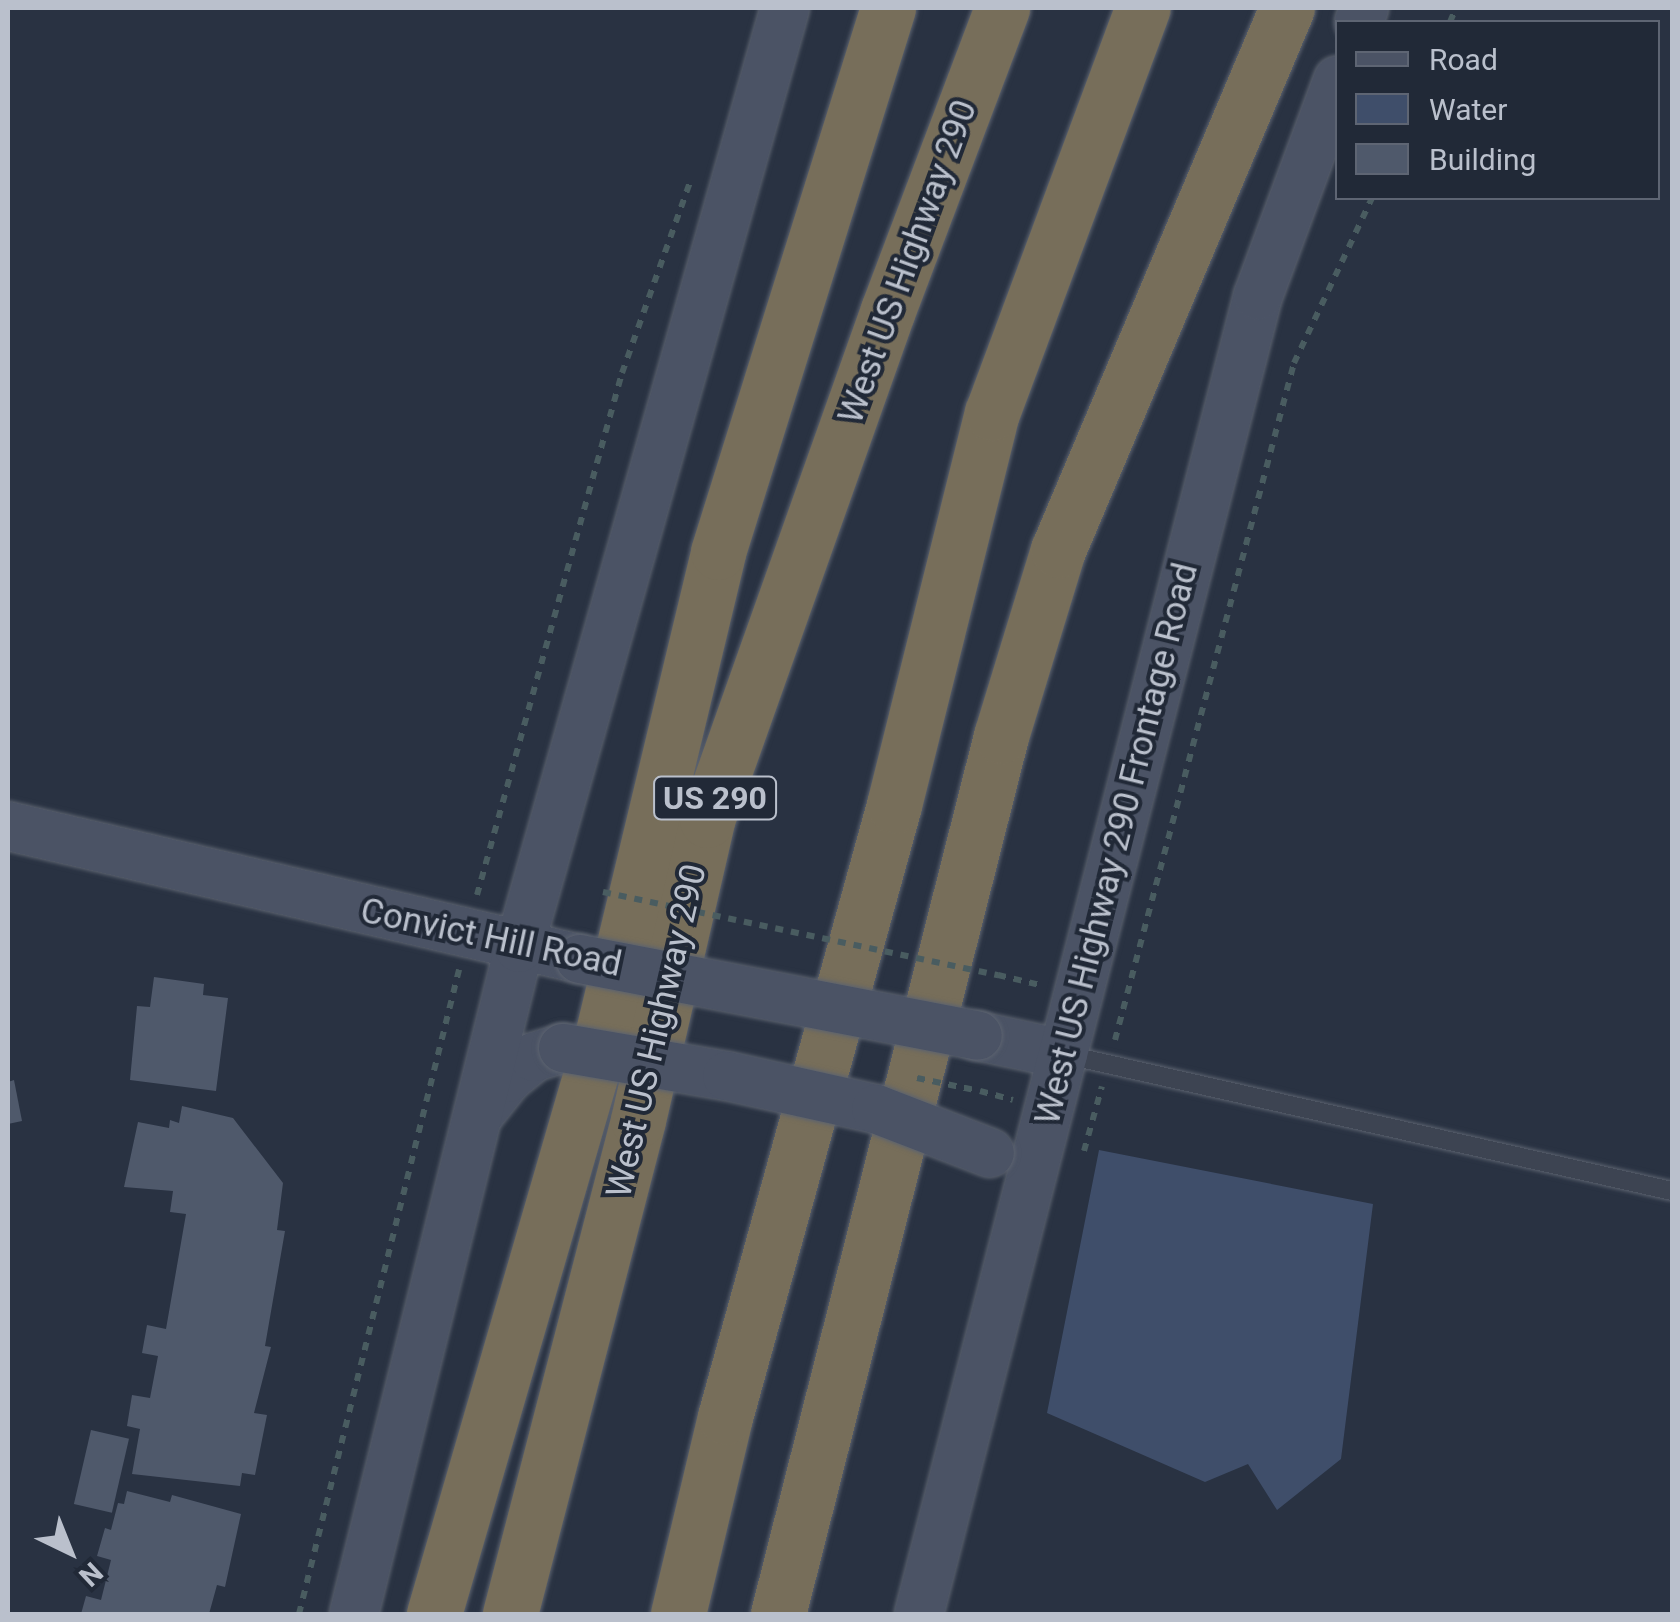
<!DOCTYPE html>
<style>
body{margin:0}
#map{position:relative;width:1680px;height:1622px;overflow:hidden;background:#293242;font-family:Roboto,sans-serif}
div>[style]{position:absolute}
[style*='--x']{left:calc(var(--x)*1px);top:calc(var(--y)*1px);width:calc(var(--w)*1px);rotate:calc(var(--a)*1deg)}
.water>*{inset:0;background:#3f4e6a}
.building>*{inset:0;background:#4f596b;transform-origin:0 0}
.path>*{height:6px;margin-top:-3px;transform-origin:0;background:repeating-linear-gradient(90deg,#495c60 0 8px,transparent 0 16px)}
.roads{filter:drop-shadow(0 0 2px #5b626f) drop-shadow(0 0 2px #5b626f)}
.lane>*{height:18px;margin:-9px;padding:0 9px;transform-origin:9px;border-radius:9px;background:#3d4452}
.secondary>*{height:48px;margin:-24px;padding:0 24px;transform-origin:24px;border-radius:24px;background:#4b5365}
.highway>*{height:55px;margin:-27.5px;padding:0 27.5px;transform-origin:27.5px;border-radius:27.5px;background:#776e5a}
.path-bridge>*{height:6px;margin-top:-3px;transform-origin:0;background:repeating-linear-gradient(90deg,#495c60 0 8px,transparent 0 16px)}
.bridges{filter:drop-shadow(0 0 2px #5b626f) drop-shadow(0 0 2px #5b626f)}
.secondary-bridge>*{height:48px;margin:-24px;padding:0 24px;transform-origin:24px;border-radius:24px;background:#4b5365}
span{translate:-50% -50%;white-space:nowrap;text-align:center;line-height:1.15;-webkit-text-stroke:8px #212937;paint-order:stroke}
.shield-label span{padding:2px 8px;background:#212937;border:2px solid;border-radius:8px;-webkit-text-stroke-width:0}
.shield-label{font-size:32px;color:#bac0cc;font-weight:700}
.street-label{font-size:35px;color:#bac0cc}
.frame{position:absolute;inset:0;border:10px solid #bac0cc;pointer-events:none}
.legend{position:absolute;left:1335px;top:20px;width:325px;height:180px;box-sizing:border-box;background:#212937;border:2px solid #5e6573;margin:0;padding:12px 18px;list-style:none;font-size:30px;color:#bac0cc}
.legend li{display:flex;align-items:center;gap:20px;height:50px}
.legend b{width:50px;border:2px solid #5e6573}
.north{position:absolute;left:20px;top:1502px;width:100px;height:100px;-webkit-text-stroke:8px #212937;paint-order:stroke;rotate:137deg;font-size:28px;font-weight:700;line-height:40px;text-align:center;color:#bac0cc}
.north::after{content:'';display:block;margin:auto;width:35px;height:45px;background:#bac0cc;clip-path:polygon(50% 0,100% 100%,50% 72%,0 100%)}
</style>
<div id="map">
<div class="water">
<i style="clip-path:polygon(1099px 1150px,1373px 1204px,1341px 1459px,1277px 1510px,1248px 1464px,1205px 1482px,1047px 1413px)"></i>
</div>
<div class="building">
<i style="clip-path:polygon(154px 977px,204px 984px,203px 995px,228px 998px,216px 1091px,130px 1080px,137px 1006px,150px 1007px)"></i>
<i style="clip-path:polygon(14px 1080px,22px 1121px,8px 1124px,8px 1082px)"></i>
<i style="clip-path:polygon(182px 1106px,233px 1118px,283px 1183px,277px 1230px,285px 1231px,265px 1346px,271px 1347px,254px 1413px,267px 1415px,255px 1475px,242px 1473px,240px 1486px,132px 1474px,140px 1429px,127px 1426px,132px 1395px,150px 1398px,158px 1356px,142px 1353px,147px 1325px,166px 1329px,186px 1214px,170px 1212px,173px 1191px,124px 1187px,138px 1122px,169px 1128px,170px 1120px,179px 1123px)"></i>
<i style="left:91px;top:1430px;width:39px;height:76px;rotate:13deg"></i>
<i style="clip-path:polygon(127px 1491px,170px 1502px,172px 1495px,241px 1514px,225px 1587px,217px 1585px,209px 1614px,81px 1614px,86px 1596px,101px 1600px,111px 1560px,97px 1556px,105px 1528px,111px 1530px,118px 1503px,124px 1504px)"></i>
</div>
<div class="path">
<i style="--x:1450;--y:22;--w:15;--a:-67"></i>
<i style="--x:477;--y:895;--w:542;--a:-74.48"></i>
<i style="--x:622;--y:373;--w:206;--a:-70.4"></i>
<i style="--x:998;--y:975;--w:43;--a:13.4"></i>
<i style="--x:1115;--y:1040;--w:700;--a:-75.19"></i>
<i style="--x:1294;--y:363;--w:183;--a:-64.7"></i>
<i style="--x:980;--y:1091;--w:34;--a:15"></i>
<i style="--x:1084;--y:1151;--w:67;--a:-74.5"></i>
<i style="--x:299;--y:1614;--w:664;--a:-76.05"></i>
</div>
<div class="roads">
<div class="lane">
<i style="--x:1063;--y:1054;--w:624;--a:12.68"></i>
</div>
<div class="secondary">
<i style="--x:1359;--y:22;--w:15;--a:-70"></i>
<i style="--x:8;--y:826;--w:587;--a:13.09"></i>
<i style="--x:978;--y:1036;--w:87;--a:12"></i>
<i style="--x:481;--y:1112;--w:43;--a:-51.5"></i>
<i style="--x:508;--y:1078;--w:33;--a:-39"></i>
<i style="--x:534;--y:1057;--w:30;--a:-17"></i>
<i style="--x:354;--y:1614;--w:686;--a:-76.09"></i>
<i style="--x:519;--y:948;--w:977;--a:-74.2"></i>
<i style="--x:919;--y:1614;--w:1361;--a:-75.58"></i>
<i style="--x:1258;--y:296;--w:230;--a:-69.7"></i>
</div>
<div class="highway">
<i style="--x:434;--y:1614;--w:606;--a:-73.81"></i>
<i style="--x:603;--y:1032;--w:494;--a:-76.5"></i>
<i style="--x:718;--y:552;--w:570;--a:-72.65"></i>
<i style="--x:510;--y:1614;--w:510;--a:-75.47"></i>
<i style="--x:638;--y:1120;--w:308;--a:-77"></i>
<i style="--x:707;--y:820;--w:541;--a:-70.46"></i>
<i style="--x:888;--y:310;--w:323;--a:-69.3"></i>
<i style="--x:678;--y:1614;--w:203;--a:-76.6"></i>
<i style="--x:725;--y:1417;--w:635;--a:-74.56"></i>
<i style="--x:894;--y:805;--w:404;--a:-76"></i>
<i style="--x:992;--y:413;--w:432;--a:-69.6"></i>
<i style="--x:778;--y:1614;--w:906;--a:-75.75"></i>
<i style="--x:1001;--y:736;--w:195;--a:-73"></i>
<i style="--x:1058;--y:550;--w:588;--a:-67.1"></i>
</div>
</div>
<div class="path-bridge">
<i style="--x:603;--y:892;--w:404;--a:11.9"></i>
<i style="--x:917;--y:1078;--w:64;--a:11.7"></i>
</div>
<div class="bridges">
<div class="secondary-bridge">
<i style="--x:580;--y:959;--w:405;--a:10.9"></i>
<i style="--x:563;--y:1048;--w:166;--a:9.7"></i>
<i style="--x:727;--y:1076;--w:153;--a:12.5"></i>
<i style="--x:876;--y:1109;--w:122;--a:21.1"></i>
</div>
</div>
<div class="shield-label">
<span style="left:715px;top:798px">US 290</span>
</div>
<div class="street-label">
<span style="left:908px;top:262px;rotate:-70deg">West US Highway 290</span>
<span style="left:1117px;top:844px;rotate:-76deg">West US Highway 290 Frontage Road</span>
<span style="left:491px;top:938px;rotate:12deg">Convict Hill Road</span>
<span style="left:657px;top:1031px;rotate:-77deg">West US Highway 290</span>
</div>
<div class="frame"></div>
<ul class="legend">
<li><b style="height:12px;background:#4b5365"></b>Road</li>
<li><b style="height:28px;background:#3f4e6a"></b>Water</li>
<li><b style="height:28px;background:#4f596b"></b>Building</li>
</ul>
<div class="north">N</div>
</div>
